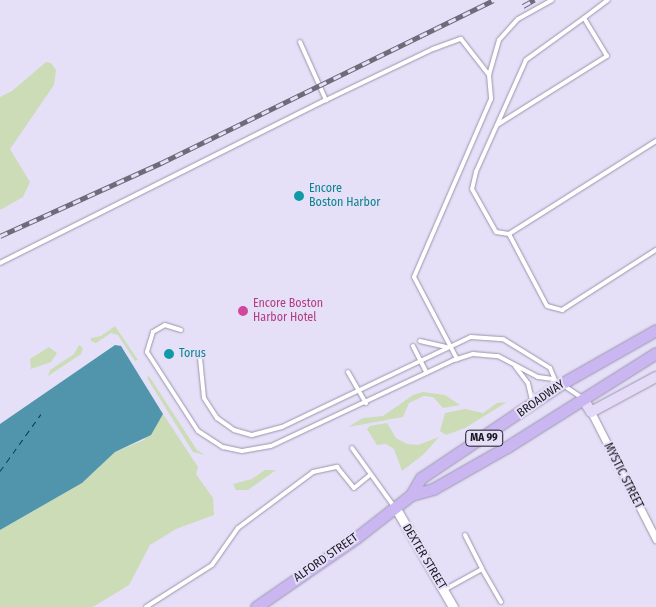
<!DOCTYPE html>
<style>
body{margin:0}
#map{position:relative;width:656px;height:607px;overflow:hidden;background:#e5e0f8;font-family:"Fira Sans Condensed",sans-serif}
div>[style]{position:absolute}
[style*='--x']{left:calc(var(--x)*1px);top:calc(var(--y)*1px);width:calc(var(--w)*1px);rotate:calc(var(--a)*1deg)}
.green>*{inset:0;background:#cbdcb7}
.water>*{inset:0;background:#5095ab}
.ferry>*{height:1px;margin-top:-0.5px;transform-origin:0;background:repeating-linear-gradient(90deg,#004050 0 6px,transparent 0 11px)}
.roads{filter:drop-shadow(0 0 1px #9a95ab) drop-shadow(0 0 1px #9a95ab)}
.service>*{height:4px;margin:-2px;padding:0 2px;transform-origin:2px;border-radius:2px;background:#fff}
.minor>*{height:7px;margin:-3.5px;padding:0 3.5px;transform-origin:3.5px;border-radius:3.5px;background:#fff}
.tertiary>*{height:9px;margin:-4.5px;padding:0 4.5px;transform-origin:4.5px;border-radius:4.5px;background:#fff}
.secondary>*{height:10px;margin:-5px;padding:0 5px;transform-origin:5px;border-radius:5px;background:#e4dbf8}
.primary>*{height:11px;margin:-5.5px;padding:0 5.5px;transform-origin:5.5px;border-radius:5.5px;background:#cab6f1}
.rail>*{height:4.5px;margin-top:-2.25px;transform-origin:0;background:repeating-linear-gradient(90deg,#e5e0f8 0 8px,#6e6b7a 0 16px);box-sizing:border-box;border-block:1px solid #6e6b7a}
.dots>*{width:14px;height:14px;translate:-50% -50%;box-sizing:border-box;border:2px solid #e5e0f8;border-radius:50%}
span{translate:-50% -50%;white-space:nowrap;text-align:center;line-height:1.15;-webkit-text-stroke:4px #e5e0f8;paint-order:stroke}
.shield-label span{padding:1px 4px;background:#e5e0f8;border:1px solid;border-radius:4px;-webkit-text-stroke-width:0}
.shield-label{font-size:11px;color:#1a1821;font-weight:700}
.culture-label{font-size:12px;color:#0d838f}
.left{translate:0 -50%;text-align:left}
.hotel-label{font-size:12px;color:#b23c85}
.street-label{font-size:12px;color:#1a1821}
</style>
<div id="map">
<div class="green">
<i style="clip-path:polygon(46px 62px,51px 63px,56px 70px,54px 85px,10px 149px,30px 182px,23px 197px,0 210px,0 97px,12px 91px)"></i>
<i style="clip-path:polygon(115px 326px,138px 360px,135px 361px,118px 335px,111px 333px,96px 343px,91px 341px,91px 338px,101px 336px)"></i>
<i style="clip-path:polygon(79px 345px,83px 348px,81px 354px,48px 376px,50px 370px,74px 354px)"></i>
<i style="clip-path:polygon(49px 347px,57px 353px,51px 362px,31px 369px,30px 359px)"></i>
<i style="clip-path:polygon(149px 376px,197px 450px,205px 455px,193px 452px,147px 378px)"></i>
<i style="clip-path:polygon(423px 392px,445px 395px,460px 405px,443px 408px,433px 397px,424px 396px,409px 403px,403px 417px,348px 427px,363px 418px,383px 416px,413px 395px)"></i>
<i style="clip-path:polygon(507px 402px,465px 428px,446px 435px,440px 431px,445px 413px,465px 409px,483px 413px,497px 403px)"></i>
<i style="clip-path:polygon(163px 414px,198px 467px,196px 474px,213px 498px,214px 515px,176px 529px,150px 545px,129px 585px,93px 607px,0 607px,0 530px,82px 483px,115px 452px,144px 440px)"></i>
<i style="clip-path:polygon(387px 423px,396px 438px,407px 444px,418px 445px,439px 437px,424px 454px,402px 471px,394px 449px,386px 444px,377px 445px,367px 429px,370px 426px)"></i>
<i style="clip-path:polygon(265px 470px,276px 470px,248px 490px,236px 490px,233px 484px,252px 479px)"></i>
</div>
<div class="water">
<i style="clip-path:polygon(115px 345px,121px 346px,163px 414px,151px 435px,115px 452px,82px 483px,0 530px,0 424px)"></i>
</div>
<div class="ferry">
<i style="--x:0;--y:471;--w:70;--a:-54.3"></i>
</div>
<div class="roads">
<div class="service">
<i style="--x:584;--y:18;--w:30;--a:-37"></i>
<i style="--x:300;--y:42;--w:64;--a:65.9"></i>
<i style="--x:489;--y:75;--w:36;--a:-74"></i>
<i style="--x:499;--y:40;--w:28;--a:-48"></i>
<i style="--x:518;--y:19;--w:39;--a:-29"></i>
<i style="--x:497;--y:125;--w:130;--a:-32.1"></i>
<i style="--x:607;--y:56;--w:44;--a:-121.2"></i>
<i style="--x:584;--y:18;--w:72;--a:144.1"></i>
<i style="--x:526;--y:60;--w:123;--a:114.1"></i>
<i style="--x:476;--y:172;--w:17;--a:103"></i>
<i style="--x:472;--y:189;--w:49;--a:60.8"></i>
<i style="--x:496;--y:232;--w:13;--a:9"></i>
<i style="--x:509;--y:234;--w:174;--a:-32.3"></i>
<i style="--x:509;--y:234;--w:81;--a:62.2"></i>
<i style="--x:547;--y:306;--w:16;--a:15"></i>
<i style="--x:562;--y:310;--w:112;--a:-32.6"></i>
<i style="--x:0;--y:263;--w:364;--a:-26.6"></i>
<i style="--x:326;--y:100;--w:119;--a:-25.5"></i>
<i style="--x:433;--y:49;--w:30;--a:-20"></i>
<i style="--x:461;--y:39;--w:46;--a:52.1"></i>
<i style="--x:489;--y:75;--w:24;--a:85"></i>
<i style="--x:491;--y:99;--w:194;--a:113.4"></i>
<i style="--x:414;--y:277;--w:93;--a:62.3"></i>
<i style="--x:181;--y:330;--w:17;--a:-163"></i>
<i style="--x:165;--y:325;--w:14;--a:150"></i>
<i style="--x:153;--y:332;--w:21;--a:107"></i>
<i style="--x:147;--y:352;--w:94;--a:57.2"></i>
<i style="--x:198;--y:431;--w:30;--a:33"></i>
<i style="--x:223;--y:447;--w:19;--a:12"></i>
<i style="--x:242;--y:451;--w:29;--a:-10"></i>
<i style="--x:271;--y:446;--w:202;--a:-25.2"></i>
<i style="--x:454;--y:360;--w:20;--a:-18"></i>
<i style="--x:473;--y:354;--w:25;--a:5"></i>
<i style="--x:498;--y:356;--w:45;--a:27.7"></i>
<i style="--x:538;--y:377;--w:15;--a:8"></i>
<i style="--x:420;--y:341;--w:27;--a:13"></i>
<i style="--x:413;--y:346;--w:30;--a:63"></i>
<i style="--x:200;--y:358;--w:40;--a:84.3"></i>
<i style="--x:204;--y:398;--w:24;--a:57"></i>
<i style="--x:217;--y:418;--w:21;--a:35"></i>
<i style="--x:234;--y:430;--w:19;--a:16"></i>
<i style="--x:252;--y:435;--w:31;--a:-15"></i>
<i style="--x:282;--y:427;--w:209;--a:-25.5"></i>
<i style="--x:471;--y:337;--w:32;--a:4"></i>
<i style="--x:503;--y:339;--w:55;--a:31.7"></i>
<i style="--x:550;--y:368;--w:13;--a:67"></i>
<i style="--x:515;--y:366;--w:21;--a:53"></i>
<i style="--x:528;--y:383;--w:18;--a:77"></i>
<i style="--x:348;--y:372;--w:36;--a:60"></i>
<i style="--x:563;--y:385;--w:23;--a:34"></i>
<i style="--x:352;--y:448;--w:70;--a:54.3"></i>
<i style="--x:465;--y:535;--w:38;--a:63"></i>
<i style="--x:444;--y:590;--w:43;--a:-28.9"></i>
<i style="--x:482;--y:569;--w:38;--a:60"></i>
<i style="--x:146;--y:607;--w:78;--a:-32.5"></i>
<i style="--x:212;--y:565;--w:45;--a:-54.9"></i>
<i style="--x:238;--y:528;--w:94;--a:-36.7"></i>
<i style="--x:313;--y:472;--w:25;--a:-12"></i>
<i style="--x:337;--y:467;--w:27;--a:51"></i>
<i style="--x:354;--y:488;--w:21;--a:-39"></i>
</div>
<div class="minor">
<i style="--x:591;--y:412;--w:143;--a:62.9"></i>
</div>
<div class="tertiary">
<i style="--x:395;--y:507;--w:116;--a:59.9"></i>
</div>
<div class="secondary">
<i style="--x:583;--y:399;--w:15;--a:58"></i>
<i style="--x:591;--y:412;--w:74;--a:-28.3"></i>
</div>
<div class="primary">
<i style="--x:411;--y:495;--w:23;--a:-15"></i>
<i style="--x:433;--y:489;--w:85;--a:-29.6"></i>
<i style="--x:507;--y:447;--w:176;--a:-32.2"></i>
<i style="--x:256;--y:607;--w:121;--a:-34.6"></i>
<i style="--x:356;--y:538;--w:70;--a:-38"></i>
<i style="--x:411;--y:495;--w:20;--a:-60"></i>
<i style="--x:421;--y:478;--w:169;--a:-33.9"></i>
<i style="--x:561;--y:384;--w:109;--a:-29.6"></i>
</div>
</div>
<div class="rail">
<i style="--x:523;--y:6;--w:13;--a:-29"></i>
<i style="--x:0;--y:236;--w:177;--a:-24.4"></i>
<i style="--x:161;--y:163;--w:370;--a:-26.1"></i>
</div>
<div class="dots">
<i style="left:299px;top:196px;background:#0f9aa8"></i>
<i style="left:243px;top:311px;background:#d1479c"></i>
<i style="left:169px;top:354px;background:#0f9aa8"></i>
</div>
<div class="shield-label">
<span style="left:484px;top:438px">MA 99</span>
</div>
<div class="culture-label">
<span class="left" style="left:309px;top:196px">Encore<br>Boston Harbor</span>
<span class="left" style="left:179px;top:354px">Torus</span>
</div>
<div class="hotel-label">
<span class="left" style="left:253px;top:311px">Encore Boston<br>Harbor Hotel</span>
</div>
<div class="street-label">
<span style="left:541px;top:399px;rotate:-35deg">BROADWAY</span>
<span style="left:623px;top:476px;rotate:63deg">MYSTIC STREET</span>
<span style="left:424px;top:557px;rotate:59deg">DEXTER STREET</span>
<span style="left:326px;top:558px;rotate:-35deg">ALFORD STREET</span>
</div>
</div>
